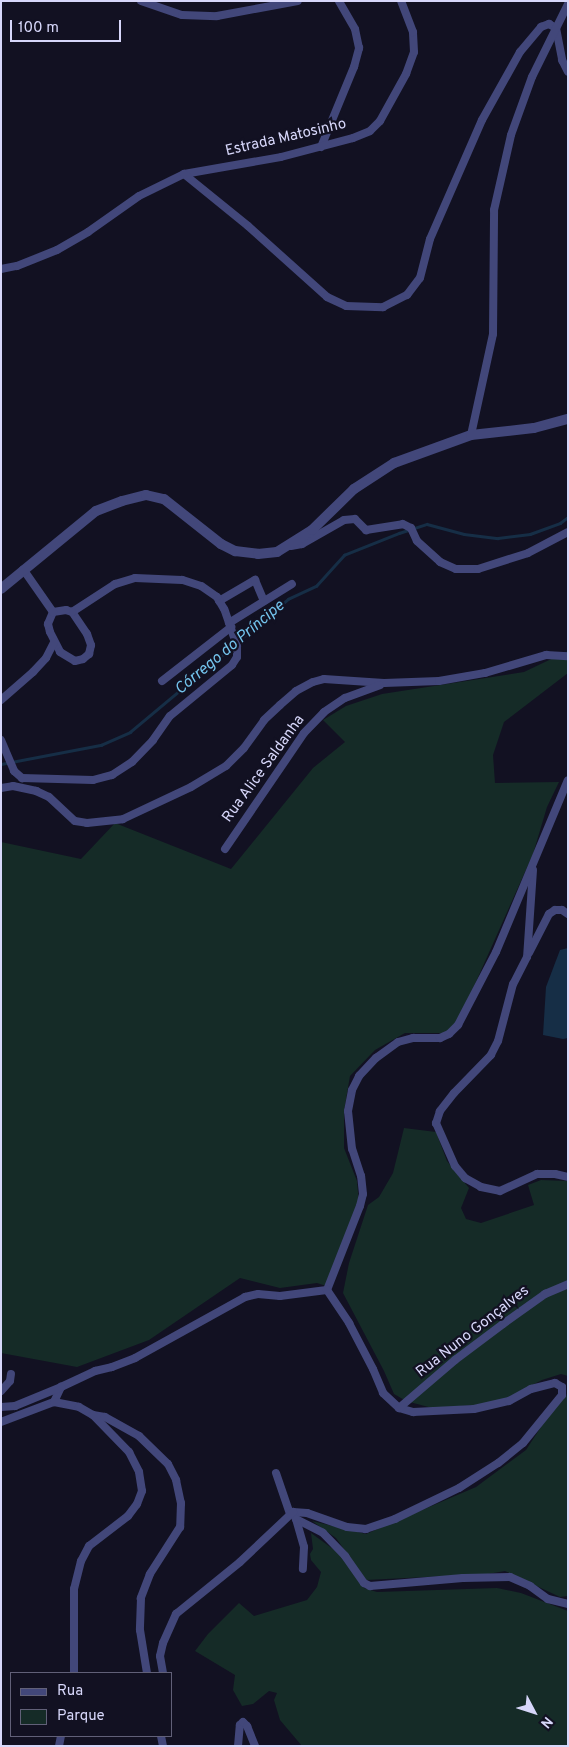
<!DOCTYPE html>
<meta charset="utf-8">
<style>
body{margin:0}
#map{position:relative;width:569px;height:1747px;overflow:hidden;background:#121122;font-family:Overpass,sans-serif}
div>[style]{position:absolute}
[style*='--x']{left:calc(var(--x)*1px);top:calc(var(--y)*1px);width:calc(var(--w)*1px);rotate:calc(var(--a)*1deg)}
.green>*{inset:0;background:#152b27}
.water>*{inset:0;background:#162e46}
.stream>*{height:2.5px;margin:-1.25px;padding:0 1.25px;transform-origin:1.25px;border-radius:1.25px;background:#162e46}
.minor>*{height:8px;margin:-4px;padding:0 4px;transform-origin:4px;border-radius:4px;background:#42477a}
.tertiary>*{height:10px;margin:-5px;padding:0 5px;transform-origin:5px;border-radius:5px;background:#42477a}
span{translate:-50% -50%;white-space:nowrap;text-align:center;line-height:1.15;-webkit-text-stroke:4.5px #121122;paint-order:stroke}
.street-label{font-size:15px;color:#d7d7fa}
.water-label{font-size:16px;color:#73c3ec;font-style:italic}
.frame{position:absolute;inset:0;border:2px solid #d7d7fa;pointer-events:none}
.legend{position:absolute;left:10px;top:1672px;width:162px;height:65px;box-sizing:border-box;background:#121122;border:1px solid #616078;margin:0;padding:6px 9px;list-style:none;font-size:15px;color:#d7d7fa}
.legend li{display:flex;align-items:center;gap:10px;height:25px}
.legend b{width:25px;border:1px solid #616078}
.north{position:absolute;left:509px;top:1687px;width:50px;height:50px;-webkit-text-stroke:4px #121122;paint-order:stroke;rotate:130deg;font-size:14px;font-weight:700;line-height:20px;text-align:center;color:#d7d7fa}
.north::after{content:'';display:block;margin:auto;width:18px;height:22px;background:#d7d7fa;clip-path:polygon(50% 0,100% 100%,50% 72%,0 100%)}
.scale{position:absolute;left:10px;top:20px;width:111px;height:22px;box-sizing:border-box;border:2px solid #d7d7fa;border-top:0;padding-left:6px;font-size:15px;line-height:18px;white-space:nowrap;color:#d7d7fa;-webkit-text-stroke:4px #121122;paint-order:stroke}
</style>
<div id="map">
<div class="green">
<i style="clip-path:polygon(568px 651px,568px 673px,504px 722px,493px 755px,495px 783px,559px 782px,547px 807px,533px 854px,458px 1022px,444px 1033px,405px 1033px,375px 1050px,350px 1076px,344px 1111px,344px 1148px,357px 1181px,359px 1204px,326px 1286px,317px 1283px,280px 1288px,240px 1278px,149px 1340px,77px 1367px,1px 1353px,1px 842px,81px 859px,115px 823px,231px 869px,313px 768px,345px 742px,323px 720px,346px 706px,382px 694px,524px 672px)"></i>
<i style="clip-path:polygon(404px 1128px,436px 1132px,447px 1161px,469px 1188px,461px 1208px,466px 1219px,481px 1223px,534px 1205px,528px 1185px,541px 1180px,568px 1181px,568px 1376px,561px 1374px,542px 1380px,509px 1397px,490px 1404px,432px 1408px,406px 1401px,394px 1394px,384px 1371px,343px 1293px,349px 1263px,368px 1205px,379px 1197px,393px 1173px)"></i>
<i style="clip-path:polygon(568px 1394px,568px 1596px,560px 1597px,505px 1571px,488px 1574px,366px 1580px,336px 1538px,312px 1521px,366px 1534px,476px 1487px,526px 1450px,550px 1413px)"></i>
<i style="clip-path:polygon(311px 1533px,340px 1554px,364px 1588px,377px 1592px,497px 1588px,521px 1593px,568px 1611px,568px 1746px,302px 1746px,280px 1720px,274px 1700px,277px 1693px,269px 1691px,253px 1704px,242px 1706px,233px 1690px,235px 1675px,195px 1651px,208px 1634px,239px 1603px,254px 1616px,307px 1600px,317px 1587px,321px 1572px,311px 1560px,310px 1554px,313px 1549px)"></i>
</div>
<div class="water">
<i style="clip-path:polygon(568px 948px,568px 1038px,563px 1039px,543px 1035px,546px 987px,560px 950px)"></i>
</div>
<div class="stream">
<i style="--x:238;--y:641;--w:65;--a:-40"></i>
<i style="--x:288;--y:599;--w:31;--a:-25"></i>
<i style="--x:316;--y:586;--w:42;--a:-47.9"></i>
<i style="--x:344;--y:555;--w:59;--a:-21.8"></i>
<i style="--x:399;--y:533;--w:29;--a:-18"></i>
<i style="--x:427;--y:524;--w:38;--a:15"></i>
<i style="--x:464;--y:534;--w:34;--a:7"></i>
<i style="--x:498;--y:538;--w:32;--a:-7"></i>
<i style="--x:530;--y:534;--w:32;--a:-20"></i>
<i style="--x:560;--y:523;--w:10;--a:-37"></i>
<i style="--x:1;--y:764;--w:102;--a:-10.8"></i>
<i style="--x:101;--y:745;--w:32;--a:-24"></i>
<i style="--x:130;--y:732;--w:136;--a:-39.9"></i>
</div>
<div class="minor">
<i style="--x:141;--y:1;--w:43;--a:18.9"></i>
<i style="--x:182;--y:15;--w:35;--a:2"></i>
<i style="--x:217;--y:16;--w:82;--a:-10.5"></i>
<i style="--x:321;--y:147;--w:87;--a:-67.6"></i>
<i style="--x:354;--y:67;--w:20;--a:-75"></i>
<i style="--x:359;--y:48;--w:19;--a:-102"></i>
<i style="--x:355;--y:29;--w:32;--a:-120"></i>
<i style="--x:184;--y:174;--w:98;--a:-9.9"></i>
<i style="--x:281;--y:157;--w:74;--a:-14.8"></i>
<i style="--x:353;--y:138;--w:18;--a:-22"></i>
<i style="--x:370;--y:131;--w:14;--a:-45"></i>
<i style="--x:380;--y:121;--w:54;--a:-61"></i>
<i style="--x:406;--y:74;--w:23;--a:-70"></i>
<i style="--x:414;--y:52;--w:20;--a:-93"></i>
<i style="--x:413;--y:32;--w:33;--a:-111"></i>
<i style="--x:1;--y:269;--w:16;--a:-11"></i>
<i style="--x:17;--y:266;--w:43;--a:-21.8"></i>
<i style="--x:57;--y:250;--w:36;--a:-30"></i>
<i style="--x:88;--y:232;--w:62;--a:-35.2"></i>
<i style="--x:139;--y:196;--w:50;--a:-26.1"></i>
<i style="--x:184;--y:174;--w:82;--a:39.1"></i>
<i style="--x:248;--y:226;--w:106;--a:41.9"></i>
<i style="--x:327;--y:297;--w:21;--a:25"></i>
<i style="--x:346;--y:306;--w:37;--a:2"></i>
<i style="--x:383;--y:307;--w:27;--a:-27"></i>
<i style="--x:407;--y:295;--w:21;--a:-53"></i>
<i style="--x:420;--y:278;--w:40;--a:-75.6"></i>
<i style="--x:430;--y:239;--w:130;--a:-66.4"></i>
<i style="--x:482;--y:120;--w:78;--a:-60.8"></i>
<i style="--x:520;--y:52;--w:33;--a:-50"></i>
<i style="--x:541;--y:27;--w:9;--a:-21"></i>
<i style="--x:549;--y:24;--w:8;--a:30"></i>
<i style="--x:556;--y:28;--w:33;--a:79"></i>
<i style="--x:562;--y:60;--w:13;--a:63"></i>
<i style="--x:471;--y:435;--w:103;--a:-77.7"></i>
<i style="--x:493;--y:334;--w:124;--a:-89.5"></i>
<i style="--x:494;--y:210;--w:77;--a:-77.2"></i>
<i style="--x:511;--y:135;--w:62;--a:-70.1"></i>
<i style="--x:532;--y:77;--w:81;--a:-63.7"></i>
<i style="--x:291;--y:546;--w:11;--a:-10"></i>
<i style="--x:302;--y:544;--w:48;--a:-29.7"></i>
<i style="--x:344;--y:520;--w:11;--a:-5"></i>
<i style="--x:355;--y:519;--w:16;--a:45"></i>
<i style="--x:366;--y:530;--w:37;--a:-9"></i>
<i style="--x:403;--y:524;--w:9;--a:27"></i>
<i style="--x:411;--y:528;--w:14;--a:65"></i>
<i style="--x:417;--y:541;--w:31;--a:42"></i>
<i style="--x:440;--y:562;--w:17;--a:24"></i>
<i style="--x:456;--y:569;--w:22;--a:0"></i>
<i style="--x:478;--y:569;--w:52;--a:-17.7"></i>
<i style="--x:528;--y:553;--w:45;--a:-27.7"></i>
<i style="--x:219;--y:601;--w:42;--a:-30.3"></i>
<i style="--x:255;--y:580;--w:23;--a:67"></i>
<i style="--x:53;--y:612;--w:13;--a:113"></i>
<i style="--x:48;--y:624;--w:8;--a:76"></i>
<i style="--x:50;--y:632;--w:22;--a:63"></i>
<i style="--x:60;--y:652;--w:17;--a:31"></i>
<i style="--x:75;--y:661;--w:8;--a:-14"></i>
<i style="--x:83;--y:659;--w:8;--a:-40"></i>
<i style="--x:89;--y:654;--w:9;--a:-77"></i>
<i style="--x:91;--y:645;--w:12;--a:-110"></i>
<i style="--x:87;--y:634;--w:27;--a:-124"></i>
<i style="--x:229;--y:623;--w:74;--a:-31.8"></i>
<i style="--x:162;--y:681;--w:88;--a:-38"></i>
<i style="--x:1;--y:700;--w:43;--a:-41.2"></i>
<i style="--x:33;--y:672;--w:19;--a:-47"></i>
<i style="--x:46;--y:658;--w:18;--a:-63"></i>
<i style="--x:1;--y:740;--w:34;--a:67"></i>
<i style="--x:14;--y:771;--w:11;--a:41"></i>
<i style="--x:22;--y:778;--w:71;--a:1.6"></i>
<i style="--x:93;--y:780;--w:20;--a:-15"></i>
<i style="--x:112;--y:775;--w:24;--a:-33"></i>
<i style="--x:132;--y:762;--w:30;--a:-46"></i>
<i style="--x:153;--y:740;--w:29;--a:-55"></i>
<i style="--x:170;--y:716;--w:80;--a:-39.4"></i>
<i style="--x:232;--y:665;--w:9;--a:-58"></i>
<i style="--x:237;--y:657;--w:11;--a:-90"></i>
<i style="--x:237;--y:646;--w:39;--a:-109"></i>
<i style="--x:224;--y:609;--w:14;--a:-120"></i>
<i style="--x:217;--y:597;--w:19;--a:-145"></i>
<i style="--x:201;--y:586;--w:20;--a:-162"></i>
<i style="--x:182;--y:580;--w:47;--a:-177.6"></i>
<i style="--x:135;--y:578;--w:21;--a:163"></i>
<i style="--x:115;--y:584;--w:51;--a:146.9"></i>
<i style="--x:72;--y:612;--w:6;--a:-162"></i>
<i style="--x:66;--y:610;--w:13;--a:171"></i>
<i style="--x:53;--y:612;--w:52;--a:-124.9"></i>
<i style="--x:1;--y:788;--w:12;--a:-9"></i>
<i style="--x:13;--y:786;--w:24;--a:12"></i>
<i style="--x:36;--y:791;--w:14;--a:25"></i>
<i style="--x:49;--y:797;--w:35;--a:43"></i>
<i style="--x:75;--y:821;--w:12;--a:9"></i>
<i style="--x:87;--y:823;--w:36;--a:-6"></i>
<i style="--x:123;--y:819;--w:75;--a:-25.2"></i>
<i style="--x:191;--y:787;--w:41;--a:-31"></i>
<i style="--x:226;--y:766;--w:25;--a:-45"></i>
<i style="--x:244;--y:748;--w:34;--a:-54"></i>
<i style="--x:264;--y:720;--w:22;--a:-43"></i>
<i style="--x:280;--y:705;--w:21;--a:-41"></i>
<i style="--x:296;--y:691;--w:19;--a:-28"></i>
<i style="--x:313;--y:682;--w:11;--a:-15"></i>
<i style="--x:324;--y:679;--w:60;--a:3.8"></i>
<i style="--x:384;--y:683;--w:55;--a:-2.1"></i>
<i style="--x:439;--y:681;--w:47;--a:-9.9"></i>
<i style="--x:485;--y:673;--w:64;--a:-16.4"></i>
<i style="--x:546;--y:655;--w:22;--a:3"></i>
<i style="--x:225;--y:849;--w:140;--a:-55.7"></i>
<i style="--x:304;--y:733;--w:29;--a:-46"></i>
<i style="--x:324;--y:712;--w:25;--a:-34"></i>
<i style="--x:345;--y:698;--w:37;--a:-20"></i>
<i style="--x:533;--y:870;--w:87;--a:93.9"></i>
<i style="--x:527;--y:957;--w:30;--a:117"></i>
<i style="--x:513;--y:984;--w:59;--a:104.7"></i>
<i style="--x:498;--y:1041;--w:16;--a:117"></i>
<i style="--x:491;--y:1055;--w:53;--a:134.2"></i>
<i style="--x:454;--y:1093;--w:23;--a:128"></i>
<i style="--x:440;--y:1111;--w:13;--a:108"></i>
<i style="--x:436;--y:1123;--w:47;--a:66.2"></i>
<i style="--x:455;--y:1166;--w:16;--a:50"></i>
<i style="--x:465;--y:1178;--w:18;--a:29"></i>
<i style="--x:481;--y:1187;--w:19;--a:12"></i>
<i style="--x:500;--y:1191;--w:41;--a:-24.7"></i>
<i style="--x:537;--y:1174;--w:18;--a:0"></i>
<i style="--x:555;--y:1174;--w:13;--a:13"></i>
<i style="--x:529;--y:953;--w:44;--a:-62.9"></i>
<i style="--x:549;--y:914;--w:7;--a:-34"></i>
<i style="--x:555;--y:910;--w:7;--a:0"></i>
<i style="--x:562;--y:910;--w:7;--a:34"></i>
<i style="--x:327;--y:1290;--w:90;--a:-68.6"></i>
<i style="--x:360;--y:1206;--w:12;--a:-76"></i>
<i style="--x:363;--y:1194;--w:18;--a:-96"></i>
<i style="--x:361;--y:1176;--w:28;--a:-108"></i>
<i style="--x:352;--y:1149;--w:38;--a:-96"></i>
<i style="--x:348;--y:1111;--w:21;--a:-79"></i>
<i style="--x:352;--y:1090;--w:16;--a:-63"></i>
<i style="--x:359;--y:1076;--w:25;--a:-47"></i>
<i style="--x:376;--y:1058;--w:27;--a:-36"></i>
<i style="--x:398;--y:1042;--w:16;--a:-15"></i>
<i style="--x:413;--y:1038;--w:27;--a:0"></i>
<i style="--x:440;--y:1038;--w:10;--a:-24"></i>
<i style="--x:449;--y:1034;--w:13;--a:-45"></i>
<i style="--x:458;--y:1025;--w:82;--a:-62.5"></i>
<i style="--x:496;--y:952;--w:186;--a:-67.3"></i>
<i style="--x:1;--y:1391;--w:13;--a:-48"></i>
<i style="--x:10;--y:1381;--w:7;--a:-82"></i>
<i style="--x:54;--y:1402;--w:17;--a:-65"></i>
<i style="--x:61;--y:1387;--w:38;--a:-25"></i>
<i style="--x:95;--y:1371;--w:17;--a:-13"></i>
<i style="--x:112;--y:1367;--w:25;--a:-21"></i>
<i style="--x:135;--y:1358;--w:126;--a:-29"></i>
<i style="--x:245;--y:1297;--w:13;--a:-13"></i>
<i style="--x:258;--y:1294;--w:22;--a:5"></i>
<i style="--x:280;--y:1296;--w:47;--a:-7.3"></i>
<i style="--x:327;--y:1290;--w:40;--a:56"></i>
<i style="--x:349;--y:1323;--w:52;--a:62.4"></i>
<i style="--x:373;--y:1369;--w:26;--a:67"></i>
<i style="--x:383;--y:1393;--w:22;--a:43"></i>
<i style="--x:399;--y:1408;--w:15;--a:16"></i>
<i style="--x:413;--y:1412;--w:61;--a:-2.8"></i>
<i style="--x:474;--y:1409;--w:36;--a:-13"></i>
<i style="--x:509;--y:1401;--w:25;--a:-29"></i>
<i style="--x:531;--y:1389;--w:25;--a:-14"></i>
<i style="--x:555;--y:1383;--w:8;--a:30"></i>
<i style="--x:562;--y:1387;--w:8;--a:90"></i>
<i style="--x:562;--y:1395;--w:62;--a:129.1"></i>
<i style="--x:523;--y:1443;--w:32;--a:141"></i>
<i style="--x:498;--y:1463;--w:46;--a:147.3"></i>
<i style="--x:459;--y:1488;--w:71;--a:154.2"></i>
<i style="--x:395;--y:1519;--w:31;--a:161"></i>
<i style="--x:366;--y:1529;--w:19;--a:-174"></i>
<i style="--x:347;--y:1527;--w:42;--a:-160.7"></i>
<i style="--x:307;--y:1513;--w:14;--a:-176"></i>
<i style="--x:293;--y:1512;--w:8;--a:67"></i>
<i style="--x:296;--y:1519;--w:30;--a:27"></i>
<i style="--x:323;--y:1533;--w:32;--a:46"></i>
<i style="--x:345;--y:1556;--w:33;--a:55"></i>
<i style="--x:364;--y:1583;--w:7;--a:27"></i>
<i style="--x:370;--y:1586;--w:93;--a:-4.9"></i>
<i style="--x:463;--y:1578;--w:47;--a:-1.2"></i>
<i style="--x:510;--y:1577;--w:22;--a:24"></i>
<i style="--x:530;--y:1586;--w:22;--a:36"></i>
<i style="--x:548;--y:1599;--w:21;--a:14"></i>
<i style="--x:1;--y:1407;--w:14;--a:-4"></i>
<i style="--x:15;--y:1406;--w:50;--a:-22.4"></i>
<i style="--x:399;--y:1408;--w:74;--a:-40.6"></i>
<i style="--x:455;--y:1360;--w:60;--a:-36.9"></i>
<i style="--x:503;--y:1324;--w:52;--a:-35.5"></i>
<i style="--x:545;--y:1294;--w:25;--a:-23"></i>
<i style="--x:93;--y:1415;--w:12;--a:9"></i>
<i style="--x:105;--y:1417;--w:39;--a:29"></i>
<i style="--x:139;--y:1436;--w:40;--a:44"></i>
<i style="--x:168;--y:1464;--w:18;--a:63"></i>
<i style="--x:176;--y:1480;--w:24;--a:78"></i>
<i style="--x:181;--y:1503;--w:24;--a:92"></i>
<i style="--x:180;--y:1527;--w:56;--a:122.6"></i>
<i style="--x:150;--y:1574;--w:26;--a:111"></i>
<i style="--x:141;--y:1598;--w:32;--a:92"></i>
<i style="--x:140;--y:1630;--w:44;--a:80.8"></i>
<i style="--x:1;--y:1422;--w:57;--a:-20.7"></i>
<i style="--x:54;--y:1402;--w:25;--a:11"></i>
<i style="--x:79;--y:1407;--w:16;--a:30"></i>
<i style="--x:93;--y:1415;--w:52;--a:45.8"></i>
<i style="--x:129;--y:1452;--w:22;--a:63"></i>
<i style="--x:139;--y:1472;--w:19;--a:81"></i>
<i style="--x:142;--y:1491;--w:14;--a:111"></i>
<i style="--x:137;--y:1504;--w:15;--a:127"></i>
<i style="--x:128;--y:1516;--w:49;--a:142.4"></i>
<i style="--x:89;--y:1546;--w:17;--a:118"></i>
<i style="--x:81;--y:1561;--w:29;--a:104"></i>
<i style="--x:74;--y:1589;--w:84;--a:90"></i>
<i style="--x:276;--y:1473;--w:43;--a:71.1"></i>
<i style="--x:296;--y:1519;--w:29;--a:74"></i>
<i style="--x:304;--y:1547;--w:22;--a:93"></i>
<i style="--x:163;--y:1673;--w:17;--a:-100"></i>
<i style="--x:160;--y:1656;--w:13;--a:-77"></i>
<i style="--x:163;--y:1643;--w:32;--a:-66"></i>
<i style="--x:176;--y:1614;--w:82;--a:-39.1"></i>
<i style="--x:240;--y:1562;--w:73;--a:-43.3"></i>
<i style="--x:161;--y:1736;--w:10;--a:79"></i>
<i style="--x:59;--y:1746;--w:10;--a:-79"></i>
<i style="--x:238;--y:1746;--w:21;--a:-85"></i>
<i style="--x:240;--y:1725;--w:4;--a:-45"></i>
<i style="--x:243;--y:1722;--w:6;--a:45"></i>
<i style="--x:247;--y:1726;--w:22;--a:68"></i>
</div>
<div class="tertiary">
<i style="--x:1;--y:589;--w:123;--a:-39.4"></i>
<i style="--x:96;--y:511;--w:28;--a:-21"></i>
<i style="--x:122;--y:501;--w:25;--a:-14"></i>
<i style="--x:146;--y:495;--w:18;--a:13"></i>
<i style="--x:164;--y:499;--w:73;--a:38.3"></i>
<i style="--x:221;--y:544;--w:16;--a:27"></i>
<i style="--x:235;--y:551;--w:23;--a:7"></i>
<i style="--x:258;--y:554;--w:19;--a:-6"></i>
<i style="--x:277;--y:552;--w:41;--a:-32.2"></i>
<i style="--x:312;--y:530;--w:59;--a:-44.3"></i>
<i style="--x:354;--y:489;--w:48;--a:-33"></i>
<i style="--x:394;--y:463;--w:82;--a:-20"></i>
<i style="--x:471;--y:435;--w:63;--a:-6.3"></i>
<i style="--x:534;--y:428;--w:35;--a:-15"></i>
</div>
<div class="street-label">
<span style="left:286px;top:138px;rotate:-13deg">Estrada Matosinho</span>
<span style="left:264px;top:769px;rotate:-54deg">Rua Alice Saldanha</span>
<span style="left:473px;top:1332px;rotate:-38deg">Rua Nuno Gonçalves</span>
</div>
<div class="water-label">
<span style="left:230px;top:648px;rotate:-40deg">Córrego do Príncipe</span>
</div>
<div class="frame"></div>
<ul class="legend">
<li><b style="height:6px;background:#42477a"></b>Rua</li>
<li><b style="height:14px;background:#152b27"></b>Parque</li>
</ul>
<div class="north">N</div>
<div class="scale">100 m</div>
</div>
